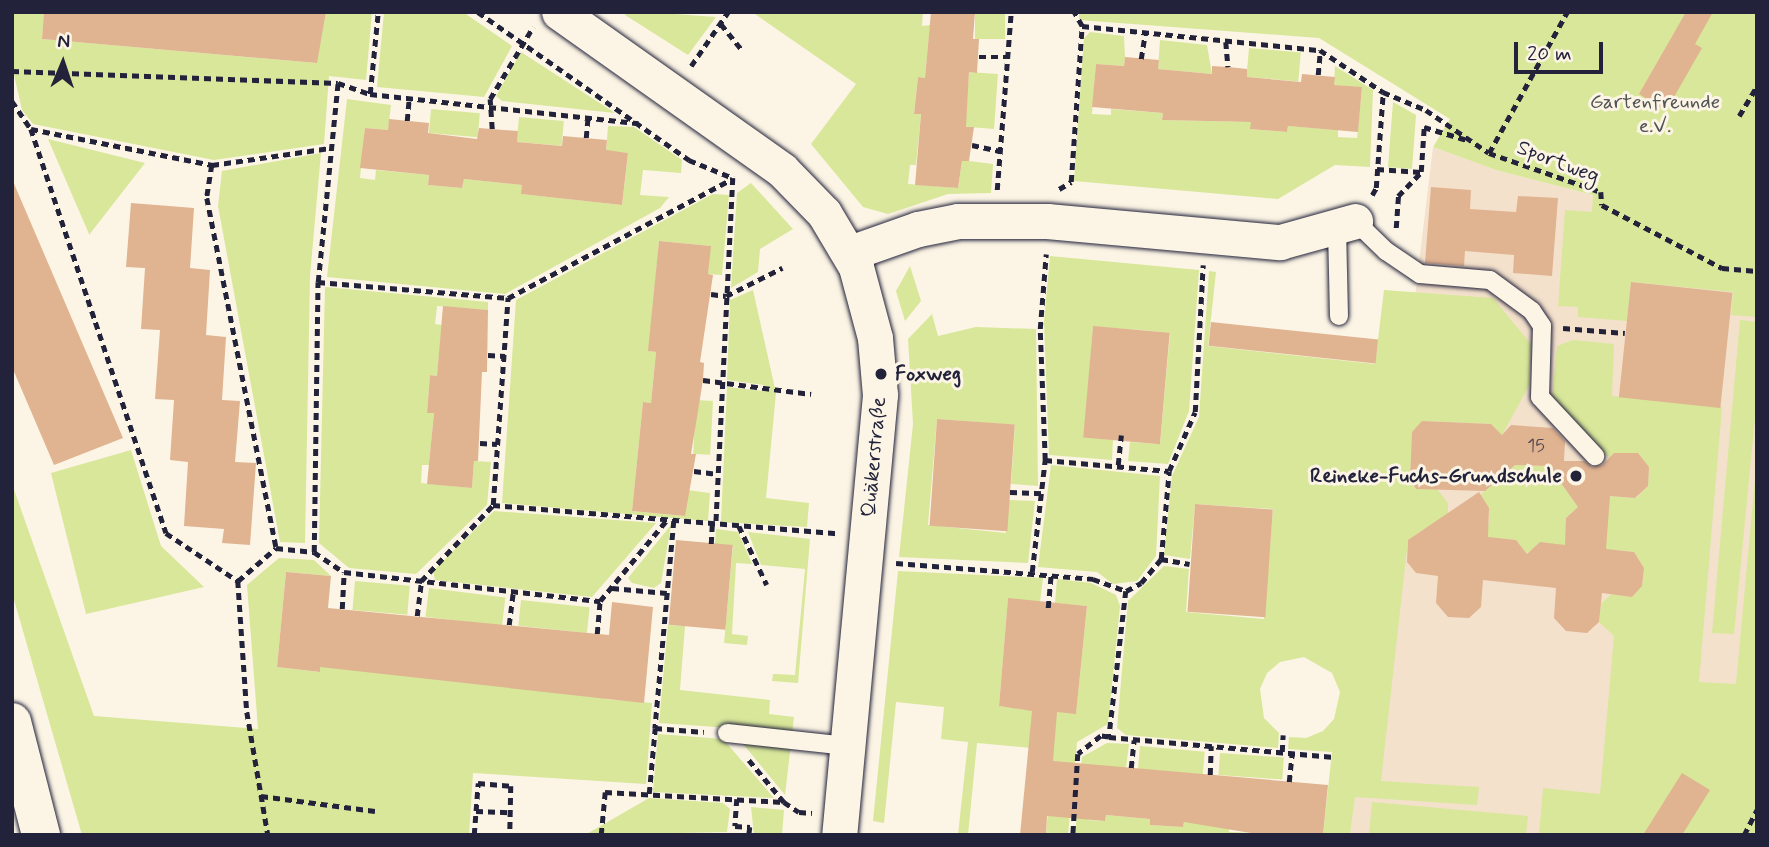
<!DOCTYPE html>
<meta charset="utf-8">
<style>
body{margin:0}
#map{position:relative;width:1769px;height:847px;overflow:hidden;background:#fcf5e5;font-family:Mynerve,sans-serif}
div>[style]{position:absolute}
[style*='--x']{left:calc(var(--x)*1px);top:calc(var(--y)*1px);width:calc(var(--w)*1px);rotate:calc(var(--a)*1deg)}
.built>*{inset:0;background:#f4e1cc}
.green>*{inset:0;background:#d8e79a;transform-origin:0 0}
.building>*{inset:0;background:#e0b391;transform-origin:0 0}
.path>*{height:4.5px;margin-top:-2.25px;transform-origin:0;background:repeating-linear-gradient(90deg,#22223b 0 7px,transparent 0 12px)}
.roads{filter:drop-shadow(0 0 2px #22223b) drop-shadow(0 0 2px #22223b)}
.lane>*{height:18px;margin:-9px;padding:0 9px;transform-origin:9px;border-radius:9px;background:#fcf5e5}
.street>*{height:35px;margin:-17.5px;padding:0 17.5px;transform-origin:17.5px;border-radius:17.5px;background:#fcf5e5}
.highway>*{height:38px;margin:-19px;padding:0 19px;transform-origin:19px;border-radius:19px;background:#fcf5e5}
.dots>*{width:19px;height:19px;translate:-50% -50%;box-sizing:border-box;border:4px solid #fcf5e5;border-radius:50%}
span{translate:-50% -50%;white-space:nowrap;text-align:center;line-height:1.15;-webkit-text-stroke:6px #fcf5e5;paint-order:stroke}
.number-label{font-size:18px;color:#524650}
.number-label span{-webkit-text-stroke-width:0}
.park-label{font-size:21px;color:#505353}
.street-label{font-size:21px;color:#22223b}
.poi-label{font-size:21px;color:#22223b;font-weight:700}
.left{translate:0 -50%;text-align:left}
.right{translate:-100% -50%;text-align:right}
.frame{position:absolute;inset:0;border:14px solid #22223b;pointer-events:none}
.north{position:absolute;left:28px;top:28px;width:70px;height:70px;-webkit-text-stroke:5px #fcf5e5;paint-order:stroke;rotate:2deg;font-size:19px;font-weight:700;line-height:28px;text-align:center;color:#22223b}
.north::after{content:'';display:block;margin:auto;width:24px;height:32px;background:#22223b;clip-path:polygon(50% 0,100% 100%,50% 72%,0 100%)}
.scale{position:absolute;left:1514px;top:42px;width:89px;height:32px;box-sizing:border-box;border:4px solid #22223b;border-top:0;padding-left:9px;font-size:21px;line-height:24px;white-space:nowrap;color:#22223b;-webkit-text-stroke:5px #fcf5e5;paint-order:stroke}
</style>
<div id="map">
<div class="built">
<i style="clip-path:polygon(1433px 147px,1496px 170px,1593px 195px,1757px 280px,1757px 533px,1747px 685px,1628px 835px,1350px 835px)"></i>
</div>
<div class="green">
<i style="clip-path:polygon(12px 12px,44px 13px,42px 39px,316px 63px,326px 12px,372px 12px,366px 80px,329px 76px,324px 144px,214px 160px,33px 124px,22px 110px,12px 66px)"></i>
<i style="clip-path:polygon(384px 12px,463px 12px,512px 46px,484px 97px,377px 87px)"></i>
<i style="clip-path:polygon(627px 12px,647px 12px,716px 17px,688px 55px,625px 15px)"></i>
<i style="clip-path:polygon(752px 12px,923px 12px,922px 26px,930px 25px,925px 78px,918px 77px,914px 113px,921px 114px,916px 165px,910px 165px,908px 184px,958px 188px,962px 161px,969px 161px,993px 164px,991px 193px,948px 194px,888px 214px,863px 207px,811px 144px,856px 84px)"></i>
<i style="left:975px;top:12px;width:30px;height:27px"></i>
<i style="clip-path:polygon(1079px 12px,1757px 12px,1757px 317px,1731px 315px,1733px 292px,1631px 282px,1627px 321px,1578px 317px,1578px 307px,1558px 306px,1565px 210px,1592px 212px,1593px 195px,1496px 170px,1433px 147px,1450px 119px,1319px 38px,1079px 20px)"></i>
<i style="clip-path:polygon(1090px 32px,1124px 36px,1125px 57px,1124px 66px,1096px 64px,1092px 114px,1111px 115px,1111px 109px,1163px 113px,1162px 120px,1251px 122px,1251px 129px,1287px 132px,1288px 126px,1338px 130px,1338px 137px,1357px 138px,1362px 88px,1334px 85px,1335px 66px,1373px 90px,1370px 167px,1335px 165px,1278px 199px,1074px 181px,1084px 38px)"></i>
<i style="clip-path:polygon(1160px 40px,1207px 45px,1212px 74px,1158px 69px)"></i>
<i style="left:1249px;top:48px;width:52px;height:29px;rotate:5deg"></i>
<i style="clip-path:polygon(521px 52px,615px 113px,502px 101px,496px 96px)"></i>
<i style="left:969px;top:72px;width:29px;height:55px;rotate:4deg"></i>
<i style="clip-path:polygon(347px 99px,391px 105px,388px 130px,365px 128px,360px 178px,375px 180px,376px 170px,429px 175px,428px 185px,462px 188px,464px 179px,522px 185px,522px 194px,622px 205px,628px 153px,606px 151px,608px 126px,634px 127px,682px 160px,681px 173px,643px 170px,640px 195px,669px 197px,660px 208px,505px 294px,327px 277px)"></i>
<i style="clip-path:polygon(1393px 102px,1416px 115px,1412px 169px,1388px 167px)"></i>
<i style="left:431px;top:109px;width:49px;height:24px;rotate:5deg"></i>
<i style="left:519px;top:117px;width:45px;height:25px;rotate:5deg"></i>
<i style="clip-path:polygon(48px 139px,145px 163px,89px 235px,89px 234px)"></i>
<i style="clip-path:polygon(321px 153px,310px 276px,305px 543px,280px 542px,218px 206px,222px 171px)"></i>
<i style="clip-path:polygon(751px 183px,793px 229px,760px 249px,758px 272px,731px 288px,737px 193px)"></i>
<i style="clip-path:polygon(713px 194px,729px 195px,722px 275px,708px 274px,710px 246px,659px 241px,649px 351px,656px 352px,651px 403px,643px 402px,632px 511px,684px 516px,687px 490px,710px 493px,708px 521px,502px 503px,516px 300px)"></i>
<i style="clip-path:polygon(1050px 256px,1199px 270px,1189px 411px,1168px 464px,1128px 461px,1130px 442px,1160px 444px,1170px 333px,1141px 330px,1093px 327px,1084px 437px,1113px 440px,1112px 460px,1049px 455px,1044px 322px)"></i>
<i style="clip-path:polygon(910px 266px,921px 301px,905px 321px,896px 291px)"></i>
<i style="clip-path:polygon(1209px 271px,1216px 272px,1208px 346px,1375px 364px,1384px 290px,1493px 298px,1531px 344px,1529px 386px,1502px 435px,1491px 424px,1423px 421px,1412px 432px,1410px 480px,1416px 489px,1437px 489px,1448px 503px,1448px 520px,1439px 532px,1422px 530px,1408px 540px,1381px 781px,1479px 787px,1477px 805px,1355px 797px,1350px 835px,1323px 835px,1332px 752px,1288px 749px,1289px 737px,1306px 738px,1323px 731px,1334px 719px,1340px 692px,1332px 673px,1304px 657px,1280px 662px,1267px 673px,1260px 689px,1264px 718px,1279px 733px,1278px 748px,1126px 735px,1117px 728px,1128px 601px,1164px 566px,1189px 569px,1186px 612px,1264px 619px,1273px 509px,1195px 504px,1190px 559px,1164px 555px,1172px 476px,1199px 417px)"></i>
<i style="clip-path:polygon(325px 287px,488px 302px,488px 310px,437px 306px,435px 324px,442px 325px,437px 376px,430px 375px,427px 413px,434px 413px,429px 465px,422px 465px,421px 483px,472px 488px,474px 461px,491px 462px,487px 505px,416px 574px,349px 568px,319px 543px)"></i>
<i style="clip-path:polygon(753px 290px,776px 393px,766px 498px,809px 503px,807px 527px,721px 522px,727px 387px,765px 391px,764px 385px,727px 380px,730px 300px)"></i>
<i style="clip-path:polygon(932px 314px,938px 336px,976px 327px,1036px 329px,1038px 486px,1011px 484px,1015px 425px,937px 419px,928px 525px,1006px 533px,1009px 500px,1035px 501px,1028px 563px,899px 557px,913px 424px,908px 339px)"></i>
<i style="clip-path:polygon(1740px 320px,1757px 322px,1757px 397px,1734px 634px,1712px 633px)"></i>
<i style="clip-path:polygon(1573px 340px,1614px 344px,1612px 396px,1722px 407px,1699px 682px,1736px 684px,1757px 458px,1757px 835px,1539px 835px,1543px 788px,1600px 794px,1614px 636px,1599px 622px,1601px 604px,1611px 594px,1632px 597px,1642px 585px,1644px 568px,1634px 552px,1615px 550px,1604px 562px,1607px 496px,1636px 498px,1648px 486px,1649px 467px,1638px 453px,1614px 453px,1609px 458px,1552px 397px,1557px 346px)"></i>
<i style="left:696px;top:400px;width:17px;height:54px;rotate:3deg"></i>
<i style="clip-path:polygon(131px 450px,161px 546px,204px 587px,86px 614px,51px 473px)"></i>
<i style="clip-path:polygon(1051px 465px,1160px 476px,1156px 556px,1137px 581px,1113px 584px,1097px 572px,1038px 567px)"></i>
<i style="clip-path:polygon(1515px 465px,1549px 466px,1578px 507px,1566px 518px,1570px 557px,1540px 542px,1527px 554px,1516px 540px,1496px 538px,1486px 547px,1476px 535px,1489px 524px,1489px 508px,1480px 495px)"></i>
<i style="clip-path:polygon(12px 484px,94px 716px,258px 729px,247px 585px,279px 558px,314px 560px,331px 576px,286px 572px,277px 667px,319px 672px,321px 660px,606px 689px,605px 699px,652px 703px,646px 784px,473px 773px,469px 835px,82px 835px,12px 593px)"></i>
<i style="clip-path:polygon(494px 511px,656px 523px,592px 597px,435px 580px,433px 571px)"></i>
<i style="clip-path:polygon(671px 525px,661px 583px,654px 588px,632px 583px,628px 578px)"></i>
<i style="clip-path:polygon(716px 529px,738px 532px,752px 564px,736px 563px,732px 634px,748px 636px,747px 645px,724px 643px,733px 546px,715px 544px)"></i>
<i style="clip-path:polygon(748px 532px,810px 539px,798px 683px,772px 681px,773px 674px,795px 675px,805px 569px,761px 565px)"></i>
<i style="clip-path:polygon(898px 571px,1043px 578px,1040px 602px,1008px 599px,999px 706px,1019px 709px,1076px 713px,1087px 606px,1055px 603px,1057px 579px,1091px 583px,1116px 595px,1120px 606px,1108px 724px,1077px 742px,1068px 835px,1046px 835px,1053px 750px,977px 743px,968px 835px,958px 835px,968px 742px,941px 739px,944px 707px,896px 702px,884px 823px,873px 821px)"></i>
<i style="left:355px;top:581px;width:55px;height:29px;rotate:5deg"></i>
<i style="left:429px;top:588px;width:77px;height:29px;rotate:7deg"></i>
<i style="left:521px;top:600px;width:69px;height:26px;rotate:6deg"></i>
<i style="clip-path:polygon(668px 625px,685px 626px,680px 690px,770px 700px,769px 714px,794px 717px,785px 795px,730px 728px,659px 723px)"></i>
<i style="clip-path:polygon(658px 734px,723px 739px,774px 798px,653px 792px)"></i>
<i style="clip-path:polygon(1107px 743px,1129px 744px,1126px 768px,1088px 820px,1105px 821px,1106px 815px,1150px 819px,1150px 825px,1183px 827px,1184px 822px,1229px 826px,1229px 832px,1306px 835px,1075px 835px,1082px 757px)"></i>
<i style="left:1140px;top:746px;width:65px;height:23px;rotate:5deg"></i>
<i style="left:1220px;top:753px;width:64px;height:22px;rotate:4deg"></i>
<i style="clip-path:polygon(649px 798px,723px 803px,730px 809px,727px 832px,585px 835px)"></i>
<i style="clip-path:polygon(1372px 802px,1528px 816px,1526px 835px,1369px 835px)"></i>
<i style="clip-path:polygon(751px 807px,784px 810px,782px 835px,754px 835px)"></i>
</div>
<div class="building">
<i style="clip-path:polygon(44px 12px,326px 12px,317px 63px,42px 39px)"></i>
<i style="clip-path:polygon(931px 12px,975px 12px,973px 39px,979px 39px,977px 73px,969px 72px,966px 127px,974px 127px,969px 161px,962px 161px,958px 188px,915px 185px,921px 114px,914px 114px,918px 77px,925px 78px)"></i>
<i style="clip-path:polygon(1686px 12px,1713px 12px,1695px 44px,1702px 48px,1666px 111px,1639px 94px)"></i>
<i style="clip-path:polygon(1125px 57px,1159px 60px,1158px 69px,1212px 74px,1212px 66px,1228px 67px,1247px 69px,1247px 77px,1301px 82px,1302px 74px,1335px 77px,1334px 85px,1362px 87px,1358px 132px,1288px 126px,1287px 132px,1250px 129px,1251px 122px,1162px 120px,1163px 113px,1092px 107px,1096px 64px,1124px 66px)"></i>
<i style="clip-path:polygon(389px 119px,429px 123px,428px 133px,477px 139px,479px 128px,518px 131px,517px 142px,562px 146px,563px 136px,607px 140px,606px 150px,628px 153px,622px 205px,521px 194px,522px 185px,464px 179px,462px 188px,428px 185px,429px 175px,360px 168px,365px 128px,388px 130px)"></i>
<i style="clip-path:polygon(12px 179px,123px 438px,54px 465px,12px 367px)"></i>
<i style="clip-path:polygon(1431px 187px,1471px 190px,1470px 209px,1516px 212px,1518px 196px,1558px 198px,1552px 276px,1513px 273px,1514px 255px,1465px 251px,1464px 266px,1425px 263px)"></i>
<i style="clip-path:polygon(131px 203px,194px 208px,190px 268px,210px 270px,206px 335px,226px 337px,222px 400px,240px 401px,235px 462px,256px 463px,250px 545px,222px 543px,224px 529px,184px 526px,188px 462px,170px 460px,174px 400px,155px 399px,160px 330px,141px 329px,145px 268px,126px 267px)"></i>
<i style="clip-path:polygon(659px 241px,711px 246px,708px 274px,713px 275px,700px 362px,704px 363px,703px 380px,691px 454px,696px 454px,685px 516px,632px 511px,643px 402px,651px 403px,656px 352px,648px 351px)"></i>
<i style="left:1631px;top:282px;width:102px;height:116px;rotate:6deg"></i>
<i style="clip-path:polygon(443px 306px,488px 310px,487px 372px,482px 372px,478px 461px,474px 461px,472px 488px,427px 484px,434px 413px,427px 413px,430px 375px,437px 376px)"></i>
<i style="left:1211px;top:322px;width:168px;height:24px;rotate:6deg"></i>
<i style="left:1093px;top:326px;width:77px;height:112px;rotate:5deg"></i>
<i style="left:937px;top:419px;width:78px;height:107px;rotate:4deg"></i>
<i style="clip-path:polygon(1422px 421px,1491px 424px,1502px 435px,1511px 425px,1553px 428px,1565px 441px,1564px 461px,1584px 461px,1592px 467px,1602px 465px,1614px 453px,1638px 453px,1649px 467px,1648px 486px,1635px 498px,1610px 496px,1606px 549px,1634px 552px,1644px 568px,1642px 586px,1632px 597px,1602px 593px,1599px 622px,1587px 633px,1566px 631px,1554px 618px,1556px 588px,1483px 580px,1481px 607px,1469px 618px,1448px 617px,1436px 603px,1438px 576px,1416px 573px,1407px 562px,1408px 540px,1479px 492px,1489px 508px,1488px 537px,1516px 540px,1527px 554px,1540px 542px,1565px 545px,1566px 518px,1578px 507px,1549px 466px,1515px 465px,1485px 491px,1416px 489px,1410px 480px,1412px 432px)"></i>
<i style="left:1195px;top:504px;width:78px;height:108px;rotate:4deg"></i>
<i style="left:676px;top:540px;width:57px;height:85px;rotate:5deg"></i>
<i style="clip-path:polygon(286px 572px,331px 576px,328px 608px,609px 635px,612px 602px,653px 607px,644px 703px,320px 667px,320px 672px,277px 667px)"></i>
<i style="clip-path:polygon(1008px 598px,1087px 606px,1076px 714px,1057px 712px,1053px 761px,1328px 785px,1323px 835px,1263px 835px,1184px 822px,1183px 827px,1150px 825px,1150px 819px,1106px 815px,1105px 821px,1047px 816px,1046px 835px,1020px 835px,1032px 711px,999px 706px)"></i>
<i style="clip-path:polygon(1682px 773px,1710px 790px,1682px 835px,1643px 835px)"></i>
</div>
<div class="path">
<i style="--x:478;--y:12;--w:258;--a:35"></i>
<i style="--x:689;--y:160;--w:48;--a:22.2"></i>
<i style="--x:733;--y:178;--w:346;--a:92.8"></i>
<i style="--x:721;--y:24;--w:32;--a:51"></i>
<i style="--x:1082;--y:26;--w:239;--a:5.8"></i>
<i style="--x:1320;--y:50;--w:76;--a:33.7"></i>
<i style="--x:1383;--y:92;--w:47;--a:22.7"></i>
<i style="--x:1426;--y:110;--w:76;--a:34.3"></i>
<i style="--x:1489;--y:153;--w:119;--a:19.2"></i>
<i style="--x:1601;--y:192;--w:13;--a:86"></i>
<i style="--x:1602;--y:205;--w:136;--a:27.7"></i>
<i style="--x:1722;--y:268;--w:35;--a:5"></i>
<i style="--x:1226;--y:42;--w:25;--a:85"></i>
<i style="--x:979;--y:57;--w:29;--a:0"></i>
<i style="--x:1141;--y:59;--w:26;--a:-81"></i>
<i style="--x:691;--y:66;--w:65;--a:-55.6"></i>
<i style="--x:12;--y:71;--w:326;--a:2.1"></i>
<i style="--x:338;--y:83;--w:34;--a:19"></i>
<i style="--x:370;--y:94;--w:270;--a:6.2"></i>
<i style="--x:1318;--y:75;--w:25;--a:-85"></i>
<i style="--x:370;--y:94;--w:82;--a:-84.4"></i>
<i style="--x:12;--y:101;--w:34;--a:56"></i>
<i style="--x:31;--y:129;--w:185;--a:11.2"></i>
<i style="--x:212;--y:165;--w:33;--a:99"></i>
<i style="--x:207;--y:198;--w:357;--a:78.8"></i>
<i style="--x:1739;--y:116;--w:35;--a:-59"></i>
<i style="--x:407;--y:121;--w:22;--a:-85"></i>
<i style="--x:31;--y:129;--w:426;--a:71.5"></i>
<i style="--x:166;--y:533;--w:87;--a:33.7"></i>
<i style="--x:238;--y:581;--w:50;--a:-41"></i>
<i style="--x:276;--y:548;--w:38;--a:6"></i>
<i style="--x:314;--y:552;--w:36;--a:34"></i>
<i style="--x:344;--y:572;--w:258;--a:6.5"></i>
<i style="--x:492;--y:129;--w:30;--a:-94"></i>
<i style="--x:490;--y:99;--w:84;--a:-59.2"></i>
<i style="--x:586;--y:138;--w:21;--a:-85"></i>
<i style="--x:972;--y:145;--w:30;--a:12"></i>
<i style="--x:1489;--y:153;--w:161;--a:-61"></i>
<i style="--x:212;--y:165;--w:119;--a:-8.2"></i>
<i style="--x:1377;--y:169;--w:44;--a:3.9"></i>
<i style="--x:1059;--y:189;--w:14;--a:-30"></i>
<i style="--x:1071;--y:182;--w:156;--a:-86"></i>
<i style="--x:1082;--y:26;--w:16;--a:-120"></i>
<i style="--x:997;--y:190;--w:179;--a:-85.5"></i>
<i style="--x:1372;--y:195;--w:8;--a:-60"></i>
<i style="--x:1376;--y:188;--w:96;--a:-85.8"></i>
<i style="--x:1396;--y:228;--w:32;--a:-86"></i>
<i style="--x:1398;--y:196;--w:33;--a:-46"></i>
<i style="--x:1421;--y:172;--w:45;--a:-86.2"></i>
<i style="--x:1424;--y:127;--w:45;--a:16.8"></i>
<i style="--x:318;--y:282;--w:191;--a:4.8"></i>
<i style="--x:711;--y:294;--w:15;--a:8"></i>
<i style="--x:726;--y:296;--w:63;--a:-26.6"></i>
<i style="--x:1563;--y:328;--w:62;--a:4.6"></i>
<i style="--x:488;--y:355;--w:17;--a:3"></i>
<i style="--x:703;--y:380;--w:109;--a:7.4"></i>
<i style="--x:480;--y:443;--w:17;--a:3"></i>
<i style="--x:1045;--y:460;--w:124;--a:5.1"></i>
<i style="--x:1118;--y:465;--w:30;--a:-84"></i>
<i style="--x:694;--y:471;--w:24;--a:7"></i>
<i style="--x:1010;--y:492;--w:33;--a:2"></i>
<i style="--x:493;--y:505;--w:345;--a:4.7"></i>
<i style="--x:674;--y:521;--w:208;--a:95.2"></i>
<i style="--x:655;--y:728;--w:49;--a:4.7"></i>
<i style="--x:739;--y:526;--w:65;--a:64.6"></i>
<i style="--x:711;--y:544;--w:20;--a:-87"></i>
<i style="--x:314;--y:552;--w:270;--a:-89.2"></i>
<i style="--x:318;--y:282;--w:200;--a:-84.3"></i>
<i style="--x:1161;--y:559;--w:29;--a:10"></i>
<i style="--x:896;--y:563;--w:198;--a:4.6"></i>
<i style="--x:1093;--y:579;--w:35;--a:20"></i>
<i style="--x:1126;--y:591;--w:147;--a:96.6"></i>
<i style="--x:1109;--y:737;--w:8;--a:-173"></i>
<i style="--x:1101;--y:736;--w:29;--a:142"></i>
<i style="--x:1078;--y:754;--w:81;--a:93.5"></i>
<i style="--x:1032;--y:572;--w:113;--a:-83.4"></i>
<i style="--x:1045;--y:460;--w:131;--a:-92.2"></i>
<i style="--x:1040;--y:329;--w:75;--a:-85.4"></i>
<i style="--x:238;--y:581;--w:131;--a:86.1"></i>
<i style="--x:247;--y:712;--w:125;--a:80.3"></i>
<i style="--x:612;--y:588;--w:55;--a:5.2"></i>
<i style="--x:1126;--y:591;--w:17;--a:-28"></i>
<i style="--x:1141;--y:583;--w:31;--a:-50"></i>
<i style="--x:1161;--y:559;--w:88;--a:-84.8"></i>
<i style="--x:1169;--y:471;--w:64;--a:-66.2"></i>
<i style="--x:1195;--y:412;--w:147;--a:-86.9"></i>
<i style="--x:1048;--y:608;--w:34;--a:-85"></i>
<i style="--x:342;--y:609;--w:37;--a:-87"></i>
<i style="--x:417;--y:616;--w:35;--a:-83"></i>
<i style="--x:421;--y:581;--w:105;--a:-46.5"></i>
<i style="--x:493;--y:505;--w:208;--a:-85.9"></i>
<i style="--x:508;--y:298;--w:254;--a:-28"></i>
<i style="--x:509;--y:625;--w:34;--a:-83"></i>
<i style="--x:597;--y:634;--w:33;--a:-85"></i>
<i style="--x:600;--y:601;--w:104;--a:-50.5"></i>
<i style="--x:1109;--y:737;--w:223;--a:5.1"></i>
<i style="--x:1282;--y:752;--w:17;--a:-87"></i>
<i style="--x:749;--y:760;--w:55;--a:50.2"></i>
<i style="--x:784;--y:802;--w:18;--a:34"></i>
<i style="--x:799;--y:812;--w:13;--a:4"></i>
<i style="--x:1131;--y:768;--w:28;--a:-84"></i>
<i style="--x:1210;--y:775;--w:29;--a:-88"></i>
<i style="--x:1289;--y:782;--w:29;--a:-84"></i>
<i style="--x:649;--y:794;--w:66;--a:-84.8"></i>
<i style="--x:261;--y:796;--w:115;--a:7.5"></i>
<i style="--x:737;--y:799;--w:27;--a:94"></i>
<i style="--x:735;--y:826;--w:15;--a:4"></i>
<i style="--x:750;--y:827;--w:8;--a:97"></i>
<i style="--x:476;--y:811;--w:34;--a:2"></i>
<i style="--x:474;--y:835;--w:52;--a:-85.6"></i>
<i style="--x:478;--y:783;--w:33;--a:5"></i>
<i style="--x:511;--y:786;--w:49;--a:91.2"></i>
<i style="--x:601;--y:835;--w:43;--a:-84.7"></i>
<i style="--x:605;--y:792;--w:178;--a:3.2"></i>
<i style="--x:1744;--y:835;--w:28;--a:-63"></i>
</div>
<div class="roads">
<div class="lane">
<i style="--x:1355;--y:221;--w:43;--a:44.1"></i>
<i style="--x:1386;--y:251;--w:41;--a:34.1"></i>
<i style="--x:1420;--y:274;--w:70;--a:4.9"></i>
<i style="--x:1490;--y:280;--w:52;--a:36.4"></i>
<i style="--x:1532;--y:311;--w:18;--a:56"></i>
<i style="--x:1542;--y:326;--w:71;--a:91.6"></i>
<i style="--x:1540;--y:397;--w:81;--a:47"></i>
<i style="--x:1337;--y:228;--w:88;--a:88.7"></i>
<i style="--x:727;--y:733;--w:121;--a:6.2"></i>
</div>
<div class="street">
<i style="--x:559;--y:12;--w:273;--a:35.3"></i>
<i style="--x:782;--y:170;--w:60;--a:45.7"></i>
<i style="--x:824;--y:213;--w:63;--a:59.3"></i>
<i style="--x:856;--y:267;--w:73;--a:75"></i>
<i style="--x:875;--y:338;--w:57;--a:85"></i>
<i style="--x:880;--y:395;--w:442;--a:95.3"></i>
<i style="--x:850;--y:253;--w:72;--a:-19.4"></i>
<i style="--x:918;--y:229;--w:41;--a:-11.3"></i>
<i style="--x:958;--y:221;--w:89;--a:0"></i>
<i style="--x:1047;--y:221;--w:234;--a:5.2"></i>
<i style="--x:1280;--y:242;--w:78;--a:-15.6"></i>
</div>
<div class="highway">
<i style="--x:12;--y:722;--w:117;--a:75.6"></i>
</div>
</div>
<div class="dots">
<i style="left:881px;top:374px;background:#22223b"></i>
<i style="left:1576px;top:476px;background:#22223b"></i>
</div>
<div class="number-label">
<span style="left:1536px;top:446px">15</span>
</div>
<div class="park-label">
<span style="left:1655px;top:114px">Gartenfreunde<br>e.V.</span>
</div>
<div class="street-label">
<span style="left:1558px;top:162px;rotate:21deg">Sportweg</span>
<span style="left:874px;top:457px;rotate:-85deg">Quäkerstraße</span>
</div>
<div class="poi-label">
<span class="left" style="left:895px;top:374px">Foxweg</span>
<span class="right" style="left:1562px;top:476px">Reineke-Fuchs-Grundschule</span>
</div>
<div class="frame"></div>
<div class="north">N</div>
<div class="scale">20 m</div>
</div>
